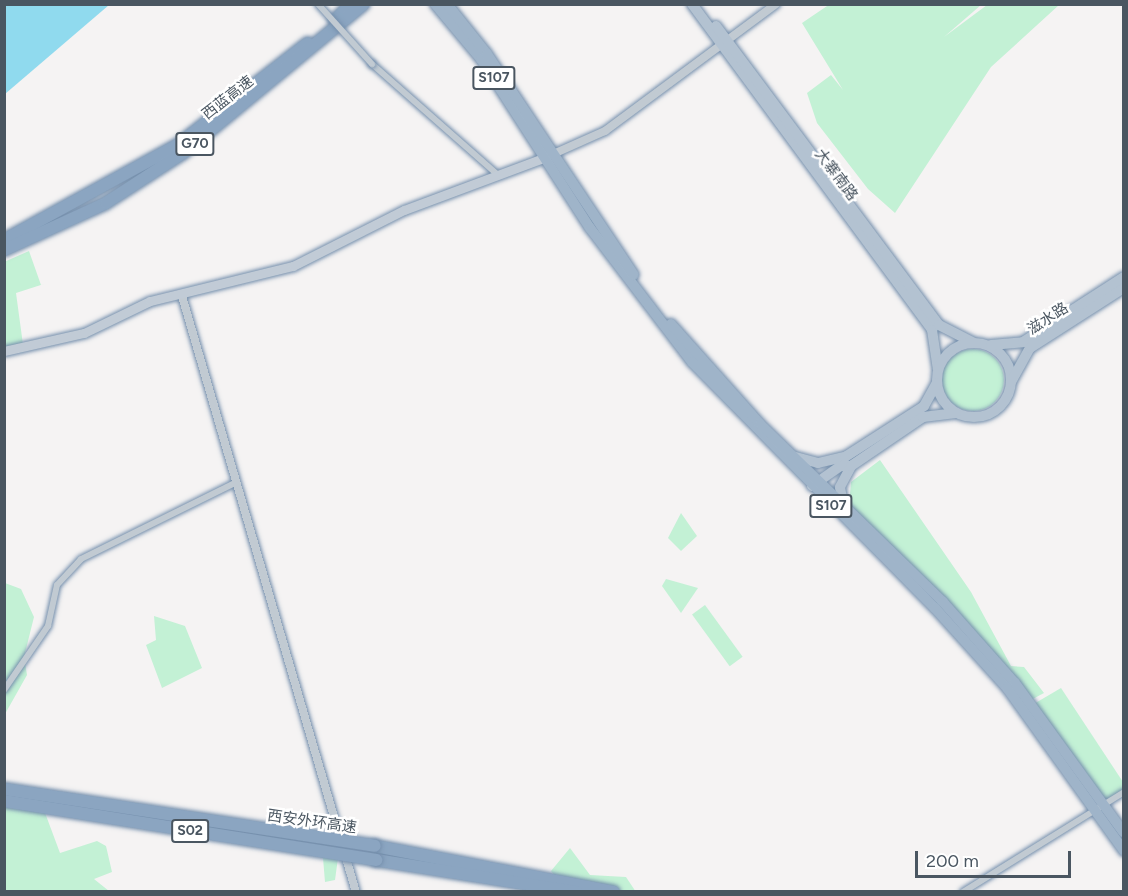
<!DOCTYPE html>
<meta charset="utf-8">
<style>
body{margin:0}
#map{position:relative;width:1128px;height:896px;overflow:hidden;background:#f5f3f3;font-family:Figtree,"Noto Sans SC",sans-serif}
div>[style]{position:absolute}
[style*='--x']{left:calc(var(--x)*1px);top:calc(var(--y)*1px);width:calc(var(--w)*1px);rotate:calc(var(--a)*1deg)}
.green>*{inset:0;background:#c3f1d5;transform-origin:0 0}
.round{border-radius:50%}
.water>*{inset:0;background:#90daee}
.roads{filter:drop-shadow(0 0 2px #7690ad) drop-shadow(0 0 2px #7690ad)}
.minor>*{height:6px;margin:-3px;padding:0 3px;transform-origin:3px;border-radius:3px;background:#c1cad2}
.tertiary>*{height:8px;margin:-4px;padding:0 4px;transform-origin:4px;border-radius:4px;background:#c1cad2}
.secondary>*{height:9px;margin:-4.5px;padding:0 4.5px;transform-origin:4.5px;border-radius:4.5px;background:#c1cbd6}
.primary>*{height:10px;margin:-5px;padding:0 5px;transform-origin:5px;border-radius:5px;background:#b3c2d1}
.primary>.ring{margin:-5px;padding:0;box-sizing:content-box;background:none;border:10px solid #b3c2d1;border-radius:50%}
.trunk>*{height:10px;margin:-5px;padding:0 5px;transform-origin:5px;border-radius:5px;background:#9fb4c9}
.motorway>*{height:12px;margin:-6px;padding:0 6px;transform-origin:6px;border-radius:6px;background:#8ba5c1}
.bridges{filter:drop-shadow(0 0 2px #7690ad) drop-shadow(0 0 2px #7690ad)}
.minor-bridge>*{height:6px;margin:-3px;padding:0 3px;transform-origin:3px;border-radius:3px;background:#c1cad2}
.motorway-bridge>*{height:12px;margin:-6px;padding:0 6px;transform-origin:6px;border-radius:6px;background:#8ba5c1}
span{translate:-50% -50%;white-space:nowrap;text-align:center;line-height:1.15;-webkit-text-stroke:5px #fff;paint-order:stroke}
.shield-label span{padding:2px 4px;background:#fff;border:2px solid;border-radius:4px;-webkit-text-stroke-width:0}
.shield-label{font-size:14px;color:#4a5661;font-weight:700}
.street-label{font-size:15px;color:#4a5661}
.frame{position:absolute;inset:0;border:6px solid #4a5661;pointer-events:none}
.scale{position:absolute;left:915px;top:851px;width:156px;height:27px;box-sizing:border-box;border:3px solid #4a5661;border-top:0;padding-left:8px;font-size:18px;line-height:21px;white-space:nowrap;color:#4a5661;-webkit-text-stroke:4px #fff;paint-order:stroke}
</style>
<div id="map">
<div class="green">
<i style="clip-path:polygon(830px 4px,981px 5px,944px 37px,987px 5px,1059px 5px,991px 67px,895px 213px,868px 189px,817px 123px,807px 93px,831px 75px,843px 90px,802px 23px)"></i>
<i style="clip-path:polygon(29px 251px,41px 285px,47px 283px,16px 293px,24px 352px,5px 354px,4px 262px)"></i>
<i class="round" style="left:942px;top:349px;width:62px;height:62px"></i>
<i style="clip-path:polygon(880px 460px,971px 592px,1011px 666px,1024px 667px,1044px 693px,1029px 701px,849px 508px,851px 482px)"></i>
<i style="clip-path:polygon(681px 513px,697px 536px,681px 551px,668px 538px)"></i>
<i style="clip-path:polygon(666px 579px,698px 588px,681px 613px,662px 586px)"></i>
<i style="clip-path:polygon(5px 583px,21px 589px,34px 617px,24px 657px,27px 675px,5px 714px)"></i>
<i style="left:705px;top:605px;width:64px;height:16px;rotate:54deg"></i>
<i style="clip-path:polygon(154px 616px,185px 626px,202px 668px,162px 688px,146px 645px,156px 640px)"></i>
<i style="clip-path:polygon(1061px 688px,1123px 782px,1123px 793px,1104px 804px,1032px 705px)"></i>
<i style="clip-path:polygon(38px 794px,60px 853px,97px 841px,106px 846px,112px 872px,94px 879px,109px 891px,5px 891px,4px 797px,36px 801px)"></i>
<i style="clip-path:polygon(570px 848px,590px 875px,626px 877px,636px 892px,566px 891px,551px 871px)"></i>
<i style="clip-path:polygon(317px 855px,338px 858px,335px 880px,325px 882px,323px 858px)"></i>
</div>
<div class="water">
<i style="clip-path:polygon(5px 4px,109px 4px,109px 5px,5px 94px)"></i>
</div>
<div class="roads">
<div class="minor">
<i style="--x:372;--y:64;--w:168;--a:41.4"></i>
<i style="--x:4;--y:690;--w:78;--a:-55.5"></i>
<i style="--x:48;--y:626;--w:42;--a:-77.6"></i>
<i style="--x:57;--y:585;--w:35;--a:-47"></i>
<i style="--x:81;--y:559;--w:172;--a:-26.3"></i>
<i style="--x:963;--y:892;--w:190;--a:-31.8"></i>
</div>
<div class="tertiary">
<i style="--x:551;--y:155;--w:59;--a:-24"></i>
<i style="--x:605;--y:131;--w:213;--a:-36.6"></i>
<i style="--x:182;--y:296;--w:621;--a:73.73"></i>
</div>
<div class="secondary">
<i style="--x:4;--y:351;--w:82;--a:-12.7"></i>
<i style="--x:84;--y:333;--w:73;--a:-25.9"></i>
<i style="--x:150;--y:301;--w:147;--a:-13.8"></i>
<i style="--x:293;--y:266;--w:124;--a:-26.8"></i>
<i style="--x:404;--y:210;--w:148;--a:-20.5"></i>
</div>
<div class="primary">
<i style="--x:692;--y:4;--w:405;--a:53.6"></i>
<i style="--x:932;--y:330;--w:40;--a:81.5"></i>
<i style="--x:716;--y:26;--w:373;--a:53.3"></i>
<i style="--x:939;--y:325;--w:39;--a:27"></i>
<i class="ring" style="left:937px;top:343px;width:64px;height:64px"></i>
<i style="--x:991;--y:345;--w:32;--a:-5"></i>
<i style="--x:1023;--y:342;--w:120;--a:-32.8"></i>
<i style="--x:1011;--y:382;--w:39;--a:-61"></i>
<i style="--x:1030;--y:348;--w:112;--a:-32.6"></i>
<i style="--x:792;--y:456;--w:27;--a:15"></i>
<i style="--x:818;--y:463;--w:28;--a:-13"></i>
<i style="--x:845;--y:457;--w:94;--a:-32.8"></i>
<i style="--x:924;--y:406;--w:26;--a:-61"></i>
<i style="--x:812;--y:486;--w:35;--a:-35"></i>
<i style="--x:841;--y:466;--w:10;--a:0"></i>
<i style="--x:844;--y:508;--w:21;--a:-101"></i>
<i style="--x:840;--y:487;--w:24;--a:-62"></i>
<i style="--x:851;--y:466;--w:87;--a:-34.2"></i>
<i style="--x:923;--y:417;--w:33;--a:-7"></i>
</div>
<div class="trunk">
<i style="--x:435;--y:4;--w:72;--a:50.1"></i>
<i style="--x:481;--y:59;--w:201;--a:57.2"></i>
<i style="--x:590;--y:228;--w:168;--a:52.7"></i>
<i style="--x:692;--y:362;--w:346;--a:45.4"></i>
<i style="--x:935;--y:608;--w:108;--a:48"></i>
<i style="--x:1007;--y:688;--w:201;--a:54.3"></i>
<i style="--x:447;--y:4;--w:64;--a:51.3"></i>
<i style="--x:487;--y:54;--w:265;--a:56.4"></i>
<i style="--x:671;--y:324;--w:134;--a:48.3"></i>
<i style="--x:760;--y:424;--w:255;--a:44.2"></i>
<i style="--x:943;--y:602;--w:108;--a:48.4"></i>
<i style="--x:1015;--y:683;--w:185;--a:54"></i>
</div>
<div class="motorway">
<i style="--x:335;--y:20;--w:23;--a:-45"></i>
<i style="--x:4;--y:240;--w:196;--a:-28.7"></i>
<i style="--x:176;--y:146;--w:167;--a:-38"></i>
<i style="--x:4;--y:250;--w:112;--a:-24.7"></i>
<i style="--x:106;--y:203;--w:92;--a:-33"></i>
<i style="--x:183;--y:153;--w:234;--a:-39.5"></i>
<i style="--x:375;--y:846;--w:243;--a:10.9"></i>
<i style="--x:376;--y:860;--w:203;--a:9.1"></i>
</div>
</div>
<div class="bridges">
<div class="minor-bridge">
<i style="--x:318;--y:4;--w:81;--a:48"></i>
</div>
<div class="motorway-bridge">
<i style="--x:4;--y:789;--w:375;--a:8.7"></i>
<i style="--x:4;--y:801;--w:377;--a:9"></i>
</div>
</div>
<div class="shield-label">
<span style="left:494px;top:78px">S107</span>
<span style="left:195px;top:144px">G70</span>
<span style="left:831px;top:506px">S107</span>
<span style="left:190px;top:831px">S02</span>
</div>
<div class="street-label">
<span style="left:228px;top:98px;rotate:-38deg">西蓝高速</span>
<span style="left:836px;top:175px;rotate:53deg">大寨南路</span>
<span style="left:1048px;top:319px;rotate:-33deg">滋水路</span>
<span style="left:312px;top:822px;rotate:8deg">西安外环高速</span>
</div>
<div class="frame"></div>
<div class="scale">200 m</div>
</div>
